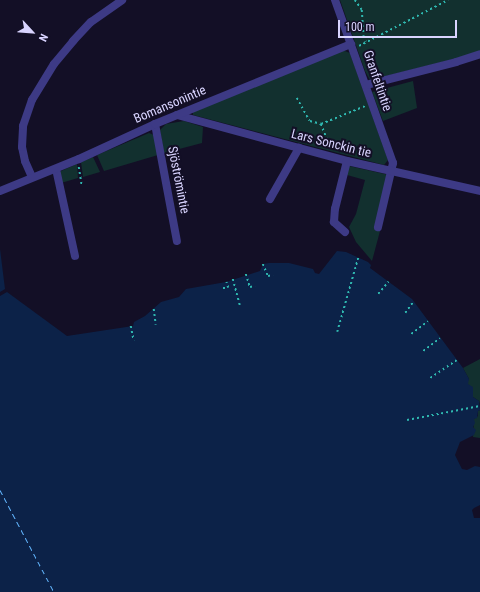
<!DOCTYPE html>
<meta charset="utf-8">
<style>
body{margin:0}
#map{position:relative;width:480px;height:592px;overflow:hidden;background:#130f26;font-family:"Roboto Condensed",sans-serif}
div>[style]{position:absolute}
[style*='--x']{left:calc(var(--x)*1px);top:calc(var(--y)*1px);width:calc(var(--w)*1px);rotate:calc(var(--a)*1deg)}
.green>*{inset:0;background:#12302f}
.water>*{inset:0;background:#0c2248}
.ferry>*{height:1px;margin-top:-0.5px;transform-origin:0;background:repeating-linear-gradient(90deg,#62b6ff 0 5px,transparent 0 9px)}
.path>*{height:1.5px;margin-top:-0.75px;transform-origin:0;background:repeating-linear-gradient(90deg,#2fb8b0 0 2px,transparent 0 5px)}
.minor>*{height:8px;margin:-4px;padding:0 4px;transform-origin:4px;border-radius:4px;background:#3d3a85}
span{translate:-50% -50%;white-space:nowrap;text-align:center;line-height:1.15;-webkit-text-stroke:4px #130f26;paint-order:stroke}
.street-label{font-size:13px;color:#d9d4ff}
.north{position:absolute;left:12px;top:12px;width:40px;height:40px;-webkit-text-stroke:3px #130f26;paint-order:stroke;rotate:116deg;font-size:11px;font-weight:700;line-height:16px;text-align:center;color:#d9d4ff}
.north::after{content:'';display:block;margin:auto;width:14px;height:18px;background:#d9d4ff;clip-path:polygon(50% 0,100% 100%,50% 72%,0 100%)}
.scale{position:absolute;left:338px;top:20px;width:119px;height:18px;box-sizing:border-box;border:2px solid #d9d4ff;border-top:0;padding-left:5px;font-size:12px;line-height:14px;white-space:nowrap;color:#d9d4ff;-webkit-text-stroke:3px #130f26;paint-order:stroke}
</style>
<div id="map">
<div class="green">
<i style="clip-path:polygon(340px 0,480px 0,480px 51px,466px 56px,370px 80px,365px 71px)"></i>
<i style="clip-path:polygon(342px 50px,350px 53px,388px 160px,384px 165px,193px 115px,193px 112px)"></i>
<i style="clip-path:polygon(413px 81px,417px 108px,383px 121px,372px 92px)"></i>
<i style="clip-path:polygon(184px 121px,203px 127px,202px 143px,164px 153px,160px 130px,166px 124px)"></i>
<i style="clip-path:polygon(149px 133px,154px 135px,158px 155px,104px 171px,97px 155px)"></i>
<i style="clip-path:polygon(93px 157px,100px 172px,83px 177px,81px 162px)"></i>
<i style="clip-path:polygon(77px 164px,78px 178px,61px 183px,59px 173px,61px 171px)"></i>
<i style="clip-path:polygon(349px 166px,389px 175px,374px 229px,380px 231px,372px 261px,356px 242px,349px 227px,356px 214px,365px 180px,347px 175px)"></i>
<i style="clip-path:polygon(480px 359px,480px 404px,479px 401px,473px 397px,467px 382px,469px 379px,463px 368px)"></i>
<i style="clip-path:polygon(480px 410px,480px 438px,473px 437px,474px 419px,478px 416px,478px 411px)"></i>
</div>
<div class="water">
<i style="clip-path:polygon(0 249px,5px 289px,0 292px)"></i>
<i style="clip-path:polygon(337px 251px,346px 252px,368px 262px,371px 265px,370px 268px,412px 299px,463px 368px,469px 379px,468px 384px,473px 387px,473px 397px,479px 401px,480px 410px,478px 411px,477px 418px,474px 419px,475px 423px,473px 427px,476px 430px,474px 435px,460px 442px,455px 455px,462px 469px,467px 470px,475px 466px,480px 467px,480px 505px,474px 508px,472px 510px,474px 518px,480px 518px,480px 592px,0 592px,0 296px,7px 292px,67px 336px,133px 326px,134px 322px,145px 316px,161px 302px,179px 297px,186px 289px,226px 282px,260px 271px,263px 264px,269px 263px,289px 263px,313px 269px,315px 273px,319px 274px)"></i>
</div>
<div class="ferry">
<i style="--x:0;--y:490;--w:115;--a:62.1"></i>
</div>
<div class="path">
<i style="--x:355;--y:0;--w:12;--a:55"></i>
<i style="--x:362;--y:10;--w:26;--a:86"></i>
<i style="--x:364;--y:36;--w:6;--a:72"></i>
<i style="--x:359;--y:46;--w:100;--a:-27.3"></i>
<i style="--x:297;--y:98;--w:26;--a:61"></i>
<i style="--x:310;--y:121;--w:11;--a:15"></i>
<i style="--x:321;--y:124;--w:48;--a:-22.2"></i>
<i style="--x:321;--y:124;--w:27;--a:68"></i>
<i style="--x:79;--y:167;--w:19;--a:81"></i>
<i style="--x:263;--y:264;--w:13;--a:67"></i>
<i style="--x:268;--y:276;--w:5;--a:-11"></i>
<i style="--x:246;--y:274;--w:14;--a:73"></i>
<i style="--x:250;--y:287;--w:5;--a:-11"></i>
<i style="--x:233;--y:279;--w:27;--a:75"></i>
<i style="--x:223;--y:288;--w:5;--a:0"></i>
<i style="--x:228;--y:288;--w:6;--a:-108"></i>
<i style="--x:378;--y:294;--w:16;--a:-50"></i>
<i style="--x:154;--y:309;--w:16;--a:83"></i>
<i style="--x:405;--y:313;--w:14;--a:-54"></i>
<i style="--x:131;--y:326;--w:15;--a:79"></i>
<i style="--x:337;--y:332;--w:77;--a:-74.2"></i>
<i style="--x:411;--y:334;--w:21;--a:-37"></i>
<i style="--x:423;--y:351;--w:21;--a:-37"></i>
<i style="--x:430;--y:378;--w:32;--a:-34"></i>
<i style="--x:407;--y:420;--w:74;--a:-10.9"></i>
</div>
<div class="minor">
<i style="--x:335;--y:0;--w:173;--a:70.4"></i>
<i style="--x:393;--y:163;--w:66;--a:103.2"></i>
<i style="--x:366;--y:85;--w:93;--a:-14.3"></i>
<i style="--x:456;--y:62;--w:25;--a:-18"></i>
<i style="--x:177;--y:115;--w:176;--a:15.1"></i>
<i style="--x:347;--y:161;--w:136;--a:12.7"></i>
<i style="--x:155;--y:124;--w:119;--a:79.4"></i>
<i style="--x:56;--y:169;--w:89;--a:77.7"></i>
<i style="--x:32;--y:177;--w:17;--a:-114"></i>
<i style="--x:25;--y:161;--w:14;--a:-102"></i>
<i style="--x:22;--y:147;--w:21;--a:-87"></i>
<i style="--x:23;--y:126;--w:28;--a:-71"></i>
<i style="--x:32;--y:100;--w:42;--a:-58.6"></i>
<i style="--x:54;--y:64;--w:30;--a:-50"></i>
<i style="--x:73;--y:41;--w:26;--a:-47"></i>
<i style="--x:91;--y:22;--w:38;--a:-35"></i>
<i style="--x:0;--y:191;--w:85;--a:-22.1"></i>
<i style="--x:79;--y:159;--w:84;--a:-24.7"></i>
<i style="--x:155;--y:124;--w:212;--a:-22.2"></i>
<i style="--x:270;--y:199;--w:59;--a:-60.4"></i>
<i style="--x:345;--y:232;--w:15;--a:-138"></i>
<i style="--x:334;--y:222;--w:13;--a:-86"></i>
<i style="--x:335;--y:209;--w:49;--a:-76"></i>
</div>
<div class="street-label">
<span style="left:377px;top:81px;rotate:71deg">Granfeltintie</span>
<span style="left:170px;top:105px;rotate:-23deg">Bomansonintie</span>
<span style="left:331px;top:144px;rotate:14deg">Lars Sonckin tie</span>
<span style="left:178px;top:180px;rotate:79deg">Sjöströmintie</span>
</div>
<div class="north">N</div>
<div class="scale">100 m</div>
</div>
